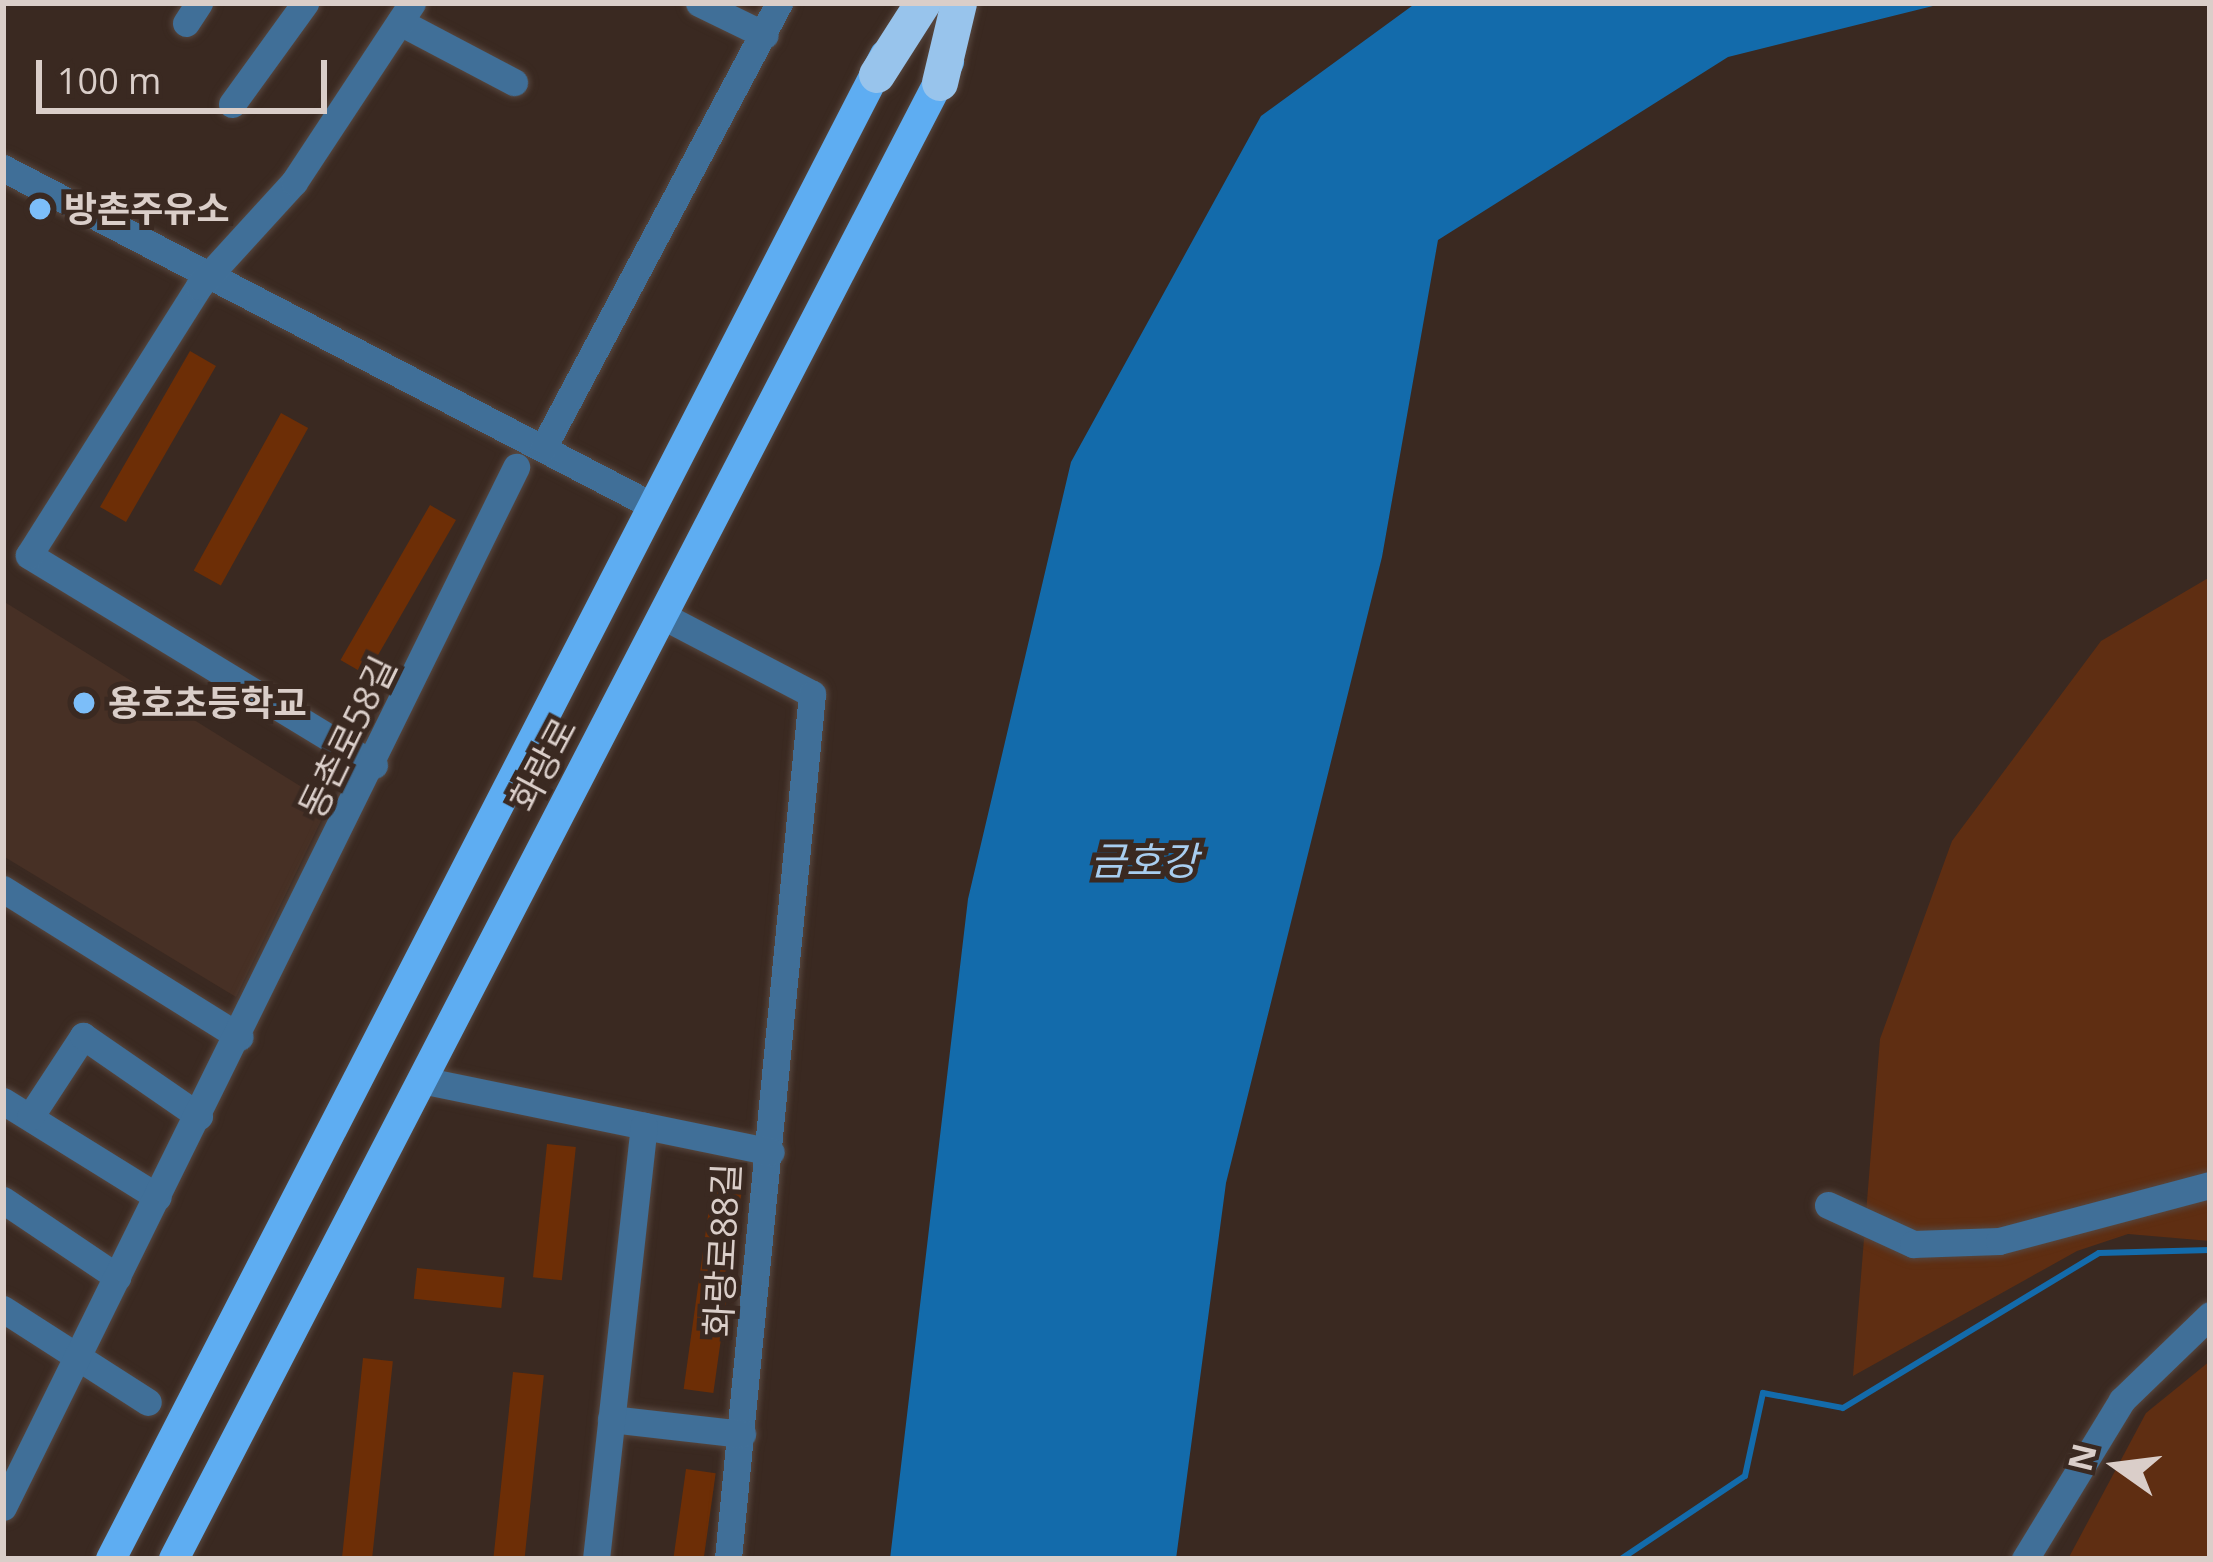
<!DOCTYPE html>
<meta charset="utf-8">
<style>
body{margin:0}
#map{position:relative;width:2213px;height:1562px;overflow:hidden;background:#3a2921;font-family:"Open Sans","Noto Sans KR",sans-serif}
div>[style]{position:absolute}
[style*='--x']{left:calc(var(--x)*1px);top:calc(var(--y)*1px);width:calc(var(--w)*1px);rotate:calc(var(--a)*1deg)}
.built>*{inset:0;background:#473025}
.green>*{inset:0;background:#5f2e12}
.water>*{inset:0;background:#136bab}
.stream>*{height:6px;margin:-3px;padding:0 3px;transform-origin:3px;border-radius:3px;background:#136bab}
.building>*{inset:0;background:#6d2e06;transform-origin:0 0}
.roads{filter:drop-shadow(0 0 3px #57473f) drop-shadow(0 0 3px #57473f)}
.minor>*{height:27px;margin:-13.5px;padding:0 13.5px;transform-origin:13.5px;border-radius:13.5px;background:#406f98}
.major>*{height:30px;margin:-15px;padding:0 15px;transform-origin:15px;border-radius:15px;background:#5eadf2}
.highway>*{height:36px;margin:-18px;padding:0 18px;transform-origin:18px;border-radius:18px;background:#98c4ec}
.dots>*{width:33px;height:33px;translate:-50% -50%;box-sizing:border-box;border:6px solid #3a2921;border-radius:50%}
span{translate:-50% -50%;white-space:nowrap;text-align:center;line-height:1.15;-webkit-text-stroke:10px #3a2921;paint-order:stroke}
.poi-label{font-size:36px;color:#dacec9;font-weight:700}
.left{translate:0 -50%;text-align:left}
.street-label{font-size:36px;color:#dacec9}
.water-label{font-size:39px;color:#a8cdef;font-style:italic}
.frame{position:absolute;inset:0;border:6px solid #dacec9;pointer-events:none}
.north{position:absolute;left:2057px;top:1406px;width:120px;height:120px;-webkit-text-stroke:9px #3a2921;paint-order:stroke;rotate:284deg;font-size:33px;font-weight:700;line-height:48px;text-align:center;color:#dacec9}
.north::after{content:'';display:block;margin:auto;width:42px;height:54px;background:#dacec9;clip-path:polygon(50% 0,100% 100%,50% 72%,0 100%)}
.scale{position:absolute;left:36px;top:60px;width:291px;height:54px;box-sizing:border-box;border:6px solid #dacec9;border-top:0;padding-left:15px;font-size:36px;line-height:42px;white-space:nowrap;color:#dacec9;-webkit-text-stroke:9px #3a2921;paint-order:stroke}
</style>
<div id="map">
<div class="built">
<i style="clip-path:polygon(3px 601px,329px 804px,236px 997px,3px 856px)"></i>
</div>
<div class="green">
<i style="clip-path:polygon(2210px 577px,2210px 1241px,2128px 1234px,2077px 1251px,1853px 1376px,1880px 1039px,1952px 841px,2101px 641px)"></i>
<i style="clip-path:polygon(2210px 1361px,2210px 1559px,2068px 1559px,2146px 1413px)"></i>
</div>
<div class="water">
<i style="clip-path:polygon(1416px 3px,1945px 3px,1728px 57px,1438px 240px,1382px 557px,1226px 1183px,1176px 1559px,890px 1559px,968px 899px,1071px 462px,1261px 116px)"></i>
</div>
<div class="stream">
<i style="--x:1621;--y:1559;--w:149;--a:-33.8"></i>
<i style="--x:1745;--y:1476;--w:85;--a:-77.8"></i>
<i style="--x:1763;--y:1393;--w:81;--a:10.6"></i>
<i style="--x:1843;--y:1408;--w:299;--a:-31.2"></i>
<i style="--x:2099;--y:1253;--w:111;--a:-1.5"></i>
</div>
<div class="building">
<i style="left:190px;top:351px;width:30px;height:180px;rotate:30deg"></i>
<i style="left:281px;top:413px;width:31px;height:180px;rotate:29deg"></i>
<i style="left:430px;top:505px;width:30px;height:179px;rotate:30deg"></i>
<i style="left:547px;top:1144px;width:29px;height:134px;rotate:6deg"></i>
<i style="left:713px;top:1180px;width:30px;height:211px;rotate:8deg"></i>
<i style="left:417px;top:1268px;width:88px;height:31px;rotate:6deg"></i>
<i style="left:363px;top:1358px;width:30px;height:202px;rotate:6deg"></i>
<i style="left:513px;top:1372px;width:31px;height:188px;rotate:6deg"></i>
<i style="left:686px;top:1469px;width:30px;height:91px;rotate:8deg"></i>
</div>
<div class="roads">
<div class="minor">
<i style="--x:699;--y:3;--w:73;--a:25.9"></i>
<i style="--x:400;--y:22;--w:129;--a:27.8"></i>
<i style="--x:186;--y:23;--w:24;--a:-57"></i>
<i style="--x:232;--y:104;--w:125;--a:-54.1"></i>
<i style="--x:3;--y:168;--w:733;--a:27.47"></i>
<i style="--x:543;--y:448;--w:504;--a:-62.06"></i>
<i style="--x:665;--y:617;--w:166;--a:27.6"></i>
<i style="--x:812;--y:694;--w:869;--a:95.55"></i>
<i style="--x:374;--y:765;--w:404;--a:-148.7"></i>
<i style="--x:29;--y:555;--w:318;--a:-57.7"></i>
<i style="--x:199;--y:286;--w:141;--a:-47.6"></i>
<i style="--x:294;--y:182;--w:214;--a:-56.6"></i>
<i style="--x:3;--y:889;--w:279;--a:32"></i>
<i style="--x:421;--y:1080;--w:357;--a:11.6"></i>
<i style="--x:3;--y:1101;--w:182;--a:31.8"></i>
<i style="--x:30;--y:1117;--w:97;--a:-56.8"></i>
<i style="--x:83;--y:1036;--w:141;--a:34.6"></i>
<i style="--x:3;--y:1200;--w:138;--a:34"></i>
<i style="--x:1828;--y:1205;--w:94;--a:24.6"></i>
<i style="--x:1913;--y:1244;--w:86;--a:-2"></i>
<i style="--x:1999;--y:1241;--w:218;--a:-14.9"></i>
<i style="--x:3;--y:1309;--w:172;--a:32.7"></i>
<i style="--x:611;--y:1419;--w:132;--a:6.5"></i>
<i style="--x:3;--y:1507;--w:1160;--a:-63.74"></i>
<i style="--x:596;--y:1559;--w:436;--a:-83.7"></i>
<i style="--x:2025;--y:1559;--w:186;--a:-58.6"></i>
<i style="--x:2122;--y:1400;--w:122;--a:-44"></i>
</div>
<div class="major">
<i style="--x:111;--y:1559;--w:1691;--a:-62.77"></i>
<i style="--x:174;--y:1559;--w:1686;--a:-62.63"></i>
</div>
<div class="highway">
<i style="--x:877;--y:75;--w:85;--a:-57.4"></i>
<i style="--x:940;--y:83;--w:82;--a:-76.6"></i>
</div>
</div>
<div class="dots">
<i style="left:40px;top:209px;background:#7cbef9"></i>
<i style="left:84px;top:703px;background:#7cbef9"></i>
</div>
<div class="poi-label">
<span class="left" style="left:64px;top:209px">방촌주유소</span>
<span class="left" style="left:108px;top:703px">용호초등학교</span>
</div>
<div class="street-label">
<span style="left:347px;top:737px;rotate:-64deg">동촌로58길</span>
<span style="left:543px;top:764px;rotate:-62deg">화랑로</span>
<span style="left:722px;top:1250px;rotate:-87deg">화랑로88길</span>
</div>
<div class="water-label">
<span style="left:1144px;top:860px">금호강</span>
</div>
<div class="frame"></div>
<div class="north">N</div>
<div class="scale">100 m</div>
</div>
